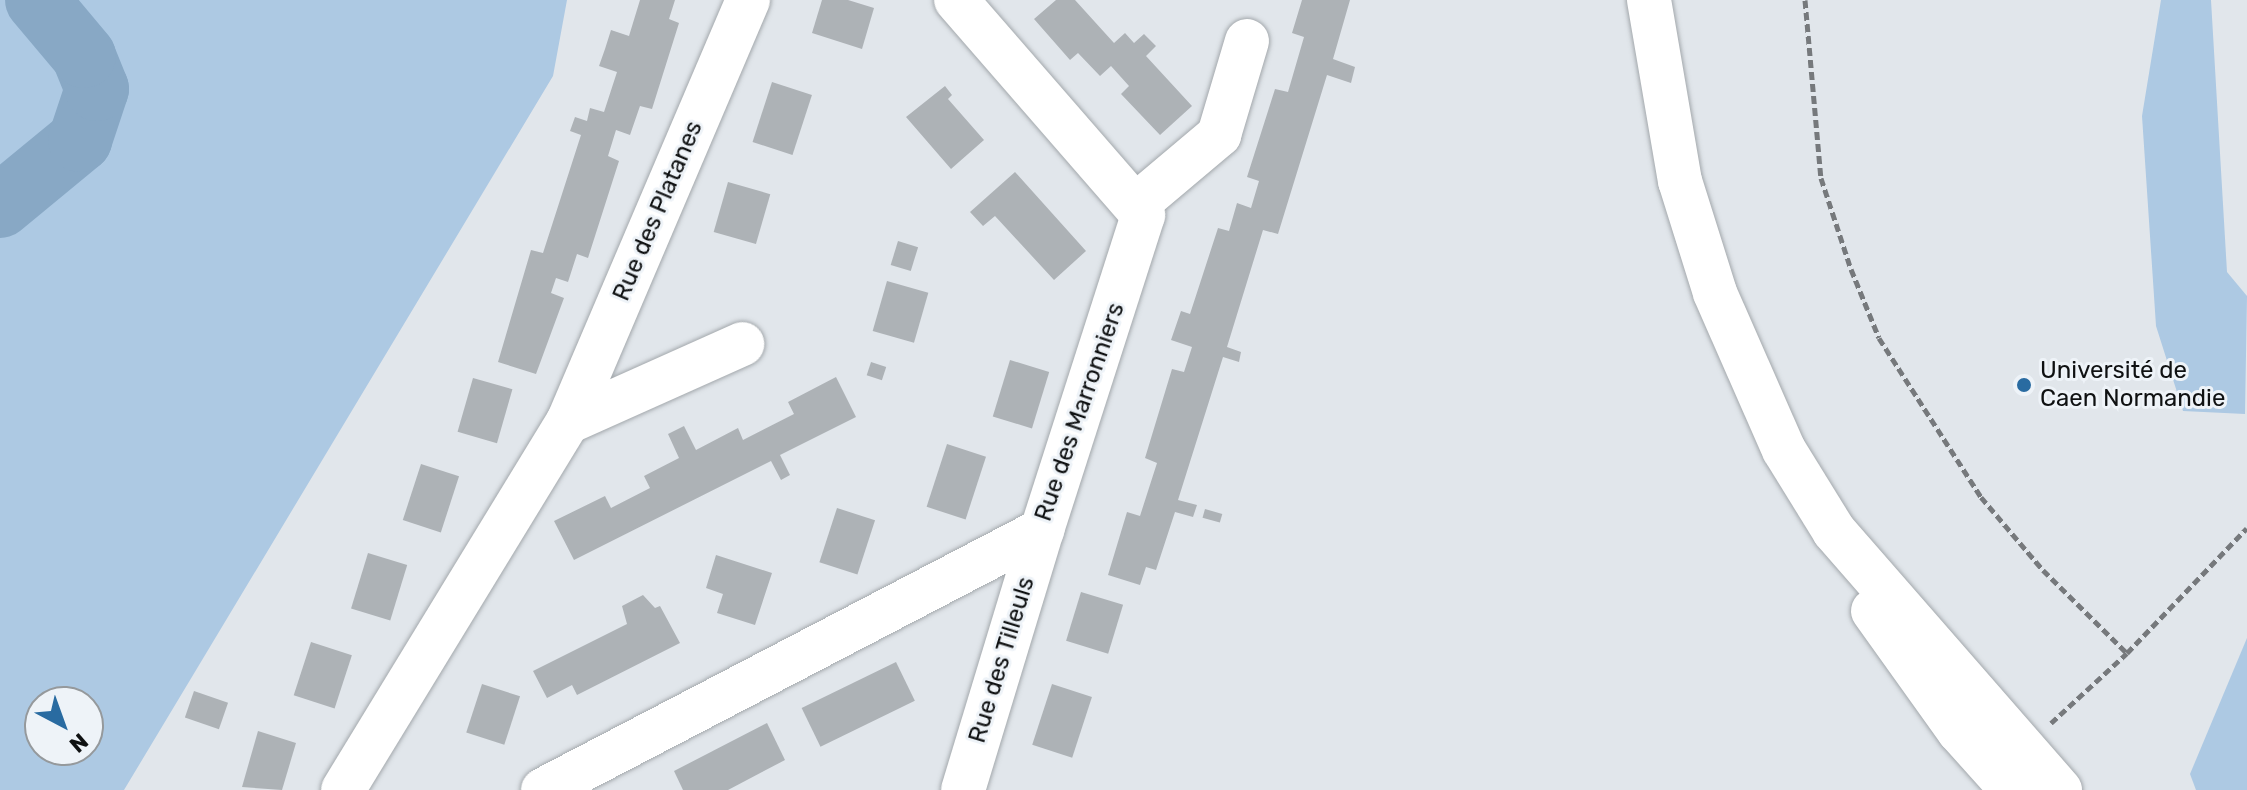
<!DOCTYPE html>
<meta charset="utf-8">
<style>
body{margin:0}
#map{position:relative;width:2247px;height:790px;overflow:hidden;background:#e1e6eb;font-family:Rubik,sans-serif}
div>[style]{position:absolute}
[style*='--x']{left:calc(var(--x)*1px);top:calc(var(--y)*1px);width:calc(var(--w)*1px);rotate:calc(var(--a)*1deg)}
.green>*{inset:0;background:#adc9e3}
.river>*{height:64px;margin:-32px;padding:0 32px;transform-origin:32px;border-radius:32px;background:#88a8c5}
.building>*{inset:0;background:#adb2b6;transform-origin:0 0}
.path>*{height:5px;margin-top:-2.5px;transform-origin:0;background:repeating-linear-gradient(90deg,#76797c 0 8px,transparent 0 12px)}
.roads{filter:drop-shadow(0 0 2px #a3a8ac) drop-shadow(0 0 2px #a3a8ac)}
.minor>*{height:44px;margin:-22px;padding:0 22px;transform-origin:22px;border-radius:22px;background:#fff}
.major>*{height:44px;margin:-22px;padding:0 22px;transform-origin:22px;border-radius:22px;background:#fff}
.dots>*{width:22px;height:22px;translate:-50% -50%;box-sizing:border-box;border:4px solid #eef3f8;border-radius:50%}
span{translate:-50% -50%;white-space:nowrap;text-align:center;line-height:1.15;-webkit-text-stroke:6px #eef3f8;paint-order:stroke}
.street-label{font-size:24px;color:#0f1112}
.poi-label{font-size:24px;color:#0f1112}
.left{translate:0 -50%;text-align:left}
.north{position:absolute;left:24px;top:686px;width:80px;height:80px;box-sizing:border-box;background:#eef3f8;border:2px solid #95999c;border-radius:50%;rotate:139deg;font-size:22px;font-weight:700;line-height:32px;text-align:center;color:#0f1112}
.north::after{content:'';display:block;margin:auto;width:28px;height:36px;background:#296ba1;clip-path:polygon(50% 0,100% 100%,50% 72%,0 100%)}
</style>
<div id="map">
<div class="green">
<i style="clip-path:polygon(evenodd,0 0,567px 0,553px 76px,124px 790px,0 790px,0 0,40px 702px,88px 702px,88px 750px,40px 750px,40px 702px)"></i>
<i style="clip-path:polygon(2161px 0,2211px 0,2227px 272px,2247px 296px,2245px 414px,2183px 411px,2156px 326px,2142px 116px)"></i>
<i style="clip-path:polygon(2247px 638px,2247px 790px,2196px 790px,2190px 774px)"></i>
</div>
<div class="river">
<i style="--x:0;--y:206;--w:104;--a:-39.5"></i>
<i style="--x:80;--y:140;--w:54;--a:-71.6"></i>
<i style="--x:97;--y:89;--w:35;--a:-112"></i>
<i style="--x:84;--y:56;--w:73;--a:-130"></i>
</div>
<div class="building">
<i style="clip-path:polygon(640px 0,675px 0,669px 19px,679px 23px,652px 109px,640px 106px,630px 135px,616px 130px,608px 156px,619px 161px,588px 258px,577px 254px,568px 282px,556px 278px,551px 293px,564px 298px,536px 374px,498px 362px,531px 250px,543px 253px,581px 135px,570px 131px,575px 117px,587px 121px,590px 108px,604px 112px,617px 72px,599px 66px,605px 49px,611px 30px,629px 36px)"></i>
<i style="clip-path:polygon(822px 0,848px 0,874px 8px,862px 49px,812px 33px)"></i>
<i style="clip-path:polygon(1056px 0,1075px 0,1114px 43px,1125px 33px,1134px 43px,1144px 34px,1156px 46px,1146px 56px,1192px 106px,1160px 135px,1121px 94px,1129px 86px,1111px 66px,1100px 76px,1078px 53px,1070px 60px,1034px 19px)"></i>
<i style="clip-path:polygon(1302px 0,1350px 0,1333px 59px,1355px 67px,1351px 83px,1327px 75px,1278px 234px,1263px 230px,1227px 347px,1241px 352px,1239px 362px,1223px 357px,1178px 500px,1197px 505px,1193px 517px,1175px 512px,1156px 570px,1146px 567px,1140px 585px,1108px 575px,1127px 512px,1140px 516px,1148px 491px,1157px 463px,1145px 458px,1172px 369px,1184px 372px,1192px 347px,1171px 340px,1181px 311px,1190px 314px,1218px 228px,1229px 231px,1237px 203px,1251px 208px,1259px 181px,1247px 177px,1275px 89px,1288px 92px,1304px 37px,1292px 33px)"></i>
<i style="left:772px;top:82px;width:42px;height:63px;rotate:18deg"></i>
<i style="clip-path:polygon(945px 86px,952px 95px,948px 99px,984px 140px,951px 169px,906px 117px)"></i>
<i style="clip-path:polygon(1015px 172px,1086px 251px,1054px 280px,995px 216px,983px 226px,970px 212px)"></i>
<i style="left:728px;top:182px;width:44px;height:52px;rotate:16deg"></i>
<i style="left:898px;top:241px;width:21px;height:25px;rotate:17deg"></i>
<i style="left:887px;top:281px;width:43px;height:52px;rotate:16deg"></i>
<i style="left:1010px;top:360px;width:41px;height:59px;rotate:17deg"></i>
<i style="left:871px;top:362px;width:16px;height:14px;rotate:18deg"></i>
<i style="clip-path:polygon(836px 377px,856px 417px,780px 455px,790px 475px,781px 480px,771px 461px,574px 560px,554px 521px,605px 496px,611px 508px,650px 488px,644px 476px,679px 458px,668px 434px,684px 426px,696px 450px,738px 428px,743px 440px,794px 414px,788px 402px)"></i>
<i style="left:473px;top:378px;width:41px;height:56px;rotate:16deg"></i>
<i style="left:947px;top:444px;width:41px;height:66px;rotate:18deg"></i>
<i style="left:421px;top:464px;width:40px;height:59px;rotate:18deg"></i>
<i style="left:837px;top:508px;width:40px;height:57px;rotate:18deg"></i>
<i style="left:1205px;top:509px;width:18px;height:9px;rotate:16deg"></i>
<i style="left:368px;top:553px;width:41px;height:58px;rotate:17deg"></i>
<i style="clip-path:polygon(716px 555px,772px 573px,755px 625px,717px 613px,723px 594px,706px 588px)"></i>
<i style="left:1081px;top:592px;width:44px;height:51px;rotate:17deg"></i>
<i style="clip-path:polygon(643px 595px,655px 608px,660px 606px,680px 643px,577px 695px,572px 685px,547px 698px,533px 671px,627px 624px,622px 606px)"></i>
<i style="left:311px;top:642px;width:43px;height:56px;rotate:18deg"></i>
<i style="left:896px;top:662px;width:43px;height:105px;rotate:64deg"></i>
<i style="left:482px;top:684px;width:40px;height:51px;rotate:18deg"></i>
<i style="left:1052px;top:684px;width:42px;height:64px;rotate:18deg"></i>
<i style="left:194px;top:691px;width:36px;height:28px;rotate:19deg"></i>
<i style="clip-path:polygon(767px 723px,785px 760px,728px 790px,683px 790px,674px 771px)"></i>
<i style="clip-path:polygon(258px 731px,296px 743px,282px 790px,242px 787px)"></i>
</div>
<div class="path">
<i style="--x:1805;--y:0;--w:179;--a:84.9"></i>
<i style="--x:1821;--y:178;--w:96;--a:71.8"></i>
<i style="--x:1851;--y:269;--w:74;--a:67.9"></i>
<i style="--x:1879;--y:338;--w:189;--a:57.3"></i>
<i style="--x:1981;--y:497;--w:96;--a:49.7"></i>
<i style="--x:2043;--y:570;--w:118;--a:44.7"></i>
<i style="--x:2127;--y:653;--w:173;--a:-46.2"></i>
<i style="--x:2051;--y:723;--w:103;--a:-42.6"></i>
</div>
<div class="roads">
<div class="minor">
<i style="--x:1136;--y:205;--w:109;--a:-40.1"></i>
<i style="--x:1219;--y:135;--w:98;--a:-73.4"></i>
<i style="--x:568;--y:422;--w:191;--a:-24.1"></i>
<i style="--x:343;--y:790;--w:431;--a:-58.6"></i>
<i style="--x:568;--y:422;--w:459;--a:-66.9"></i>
<i style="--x:543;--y:790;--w:563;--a:-27.52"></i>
<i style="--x:1042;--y:530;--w:331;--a:-72.2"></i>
<i style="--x:1143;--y:215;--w:285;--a:-131"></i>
<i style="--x:963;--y:790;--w:272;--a:-73.1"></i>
</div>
<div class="major">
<i style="--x:1649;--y:0;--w:184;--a:80.3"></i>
<i style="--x:1680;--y:181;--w:117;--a:72.6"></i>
<i style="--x:1715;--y:293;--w:171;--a:66.3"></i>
<i style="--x:1784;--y:450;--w:95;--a:58.3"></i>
<i style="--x:1834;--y:531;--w:344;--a:48.9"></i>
<i style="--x:1873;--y:611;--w:148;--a:54.4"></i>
<i style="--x:1959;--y:731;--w:79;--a:48.1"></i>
</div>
</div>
<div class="dots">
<i style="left:2024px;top:385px;background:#296ba1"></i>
</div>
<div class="street-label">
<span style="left:658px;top:211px;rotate:-67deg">Rue des Platanes</span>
<span style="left:1080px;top:412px;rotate:-71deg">Rue des Marronniers</span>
<span style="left:1002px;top:660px;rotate:-73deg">Rue des Tilleuls</span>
</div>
<div class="poi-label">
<span class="left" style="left:2040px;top:385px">Université de<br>Caen Normandie</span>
</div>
<div class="north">N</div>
</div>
